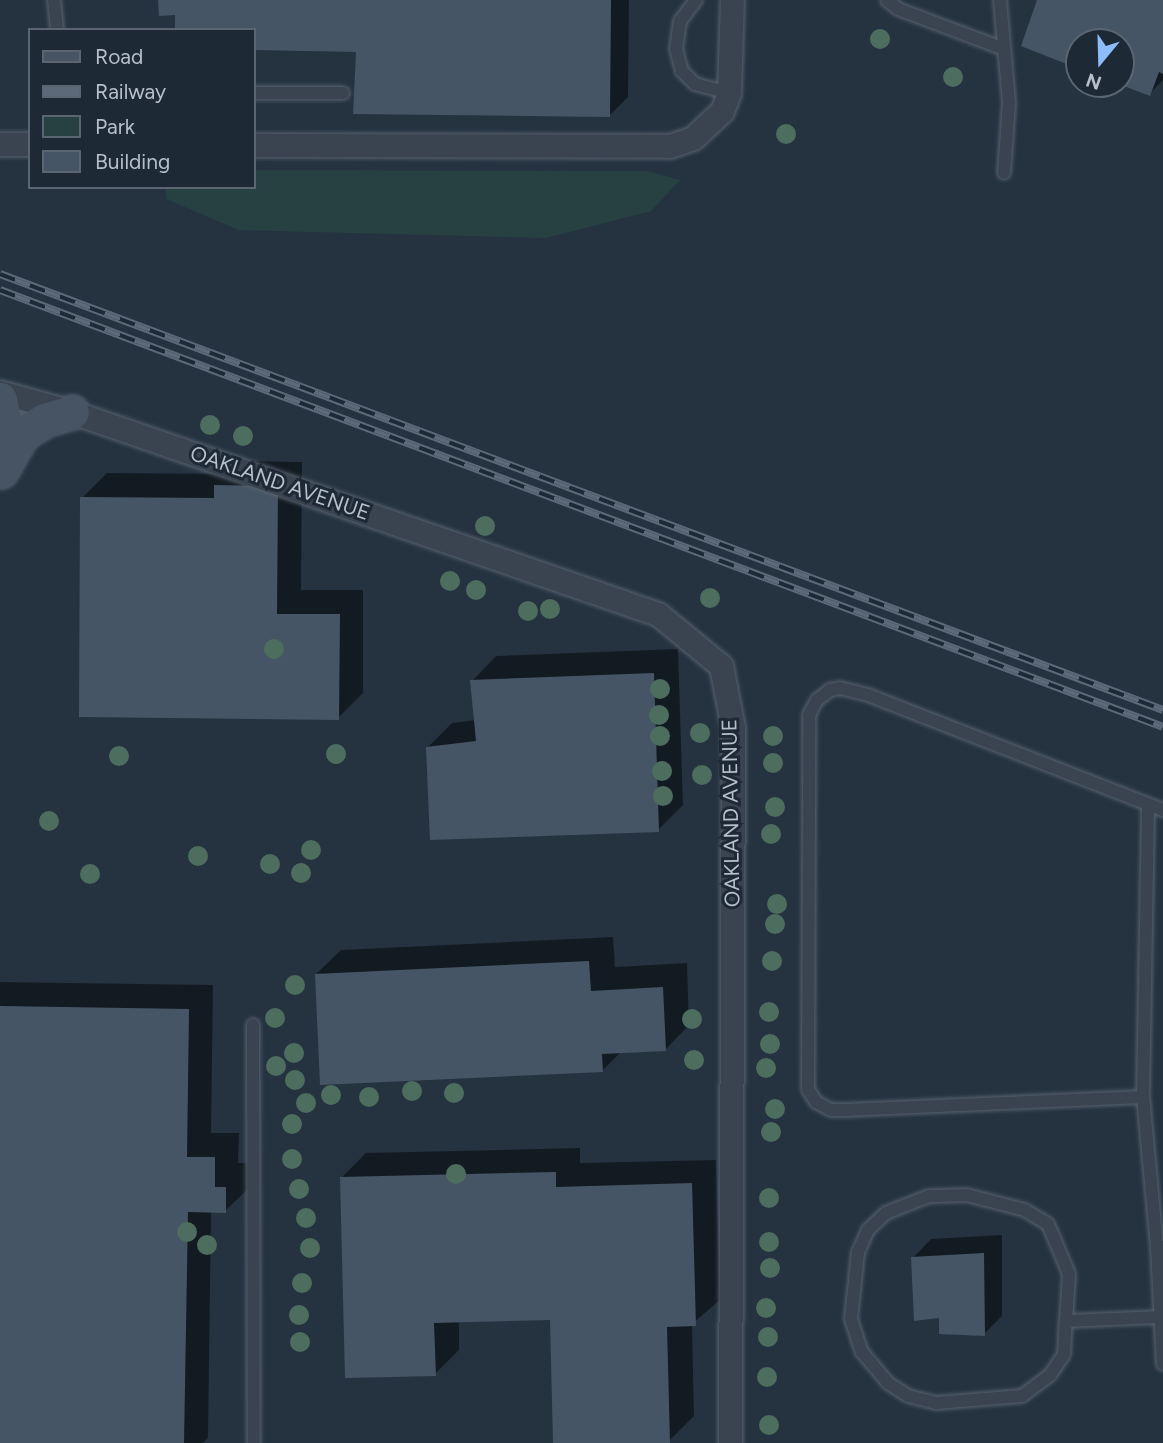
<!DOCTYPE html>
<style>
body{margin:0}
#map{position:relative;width:1163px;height:1443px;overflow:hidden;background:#253341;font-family:Figtree,sans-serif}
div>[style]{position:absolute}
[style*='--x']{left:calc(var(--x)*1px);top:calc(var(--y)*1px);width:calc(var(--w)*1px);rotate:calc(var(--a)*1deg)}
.green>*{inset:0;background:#274142}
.shadow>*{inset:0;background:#0007}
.building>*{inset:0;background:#465565}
.roads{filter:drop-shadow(0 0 2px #57626e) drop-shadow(0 0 2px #57626e)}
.lane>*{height:12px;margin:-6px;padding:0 6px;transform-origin:6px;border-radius:6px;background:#3a4451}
.street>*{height:23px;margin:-11.5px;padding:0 11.5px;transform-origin:11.5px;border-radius:11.5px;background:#3a4451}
.secondary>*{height:33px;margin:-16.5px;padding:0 16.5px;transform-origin:16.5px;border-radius:16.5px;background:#475464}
.rail>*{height:8px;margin-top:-4px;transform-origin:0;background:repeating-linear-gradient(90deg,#1e2936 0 16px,#5c6978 0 32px);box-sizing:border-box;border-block:2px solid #5c6978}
.trees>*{width:20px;height:20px;margin:-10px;border-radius:50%;background:#4d6d5e}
span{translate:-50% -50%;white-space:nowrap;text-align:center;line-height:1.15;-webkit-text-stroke:6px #1e2936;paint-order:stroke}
.street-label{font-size:21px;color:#b6bfcb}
.legend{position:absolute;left:28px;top:28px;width:228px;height:161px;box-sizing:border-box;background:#1e2936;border:2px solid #5b6572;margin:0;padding:9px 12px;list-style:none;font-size:21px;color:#b6bfcb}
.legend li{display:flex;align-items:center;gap:14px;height:35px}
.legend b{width:35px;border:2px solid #5b6572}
.north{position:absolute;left:1065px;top:28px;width:70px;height:70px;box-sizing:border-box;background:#1e2936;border:2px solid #5b6572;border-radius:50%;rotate:199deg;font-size:19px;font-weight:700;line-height:28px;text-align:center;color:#b6bfcb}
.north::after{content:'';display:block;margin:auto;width:24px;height:32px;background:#8dbcfa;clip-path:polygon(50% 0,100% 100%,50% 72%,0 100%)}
</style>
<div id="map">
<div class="green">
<i style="clip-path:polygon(254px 170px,647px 171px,680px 180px,651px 211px,546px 238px,239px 230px,166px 199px,166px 187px,254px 187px)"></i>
</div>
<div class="shadow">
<i style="clip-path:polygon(160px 0,629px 0,628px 97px,610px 115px,358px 50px,254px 48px,254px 30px,177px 13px)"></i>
<i style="clip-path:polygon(1039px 0,1163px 0,1163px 80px,1149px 94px,1121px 83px,1121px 42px,1079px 42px,1079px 67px)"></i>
<i style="clip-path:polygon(240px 461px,302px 462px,301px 590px,363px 590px,363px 693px,338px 718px,82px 498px,107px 473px,228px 474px)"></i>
<i style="clip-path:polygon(678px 649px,683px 805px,658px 830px,428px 747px,452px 723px,476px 720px,472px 681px,496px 656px)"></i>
<i style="clip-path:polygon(613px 937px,615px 967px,687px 963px,689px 1025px,665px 1050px,621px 1052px,602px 1071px,316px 974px,341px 950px)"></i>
<i style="clip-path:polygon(0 982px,213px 985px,211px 1133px,239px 1133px,238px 1163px,250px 1163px,250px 1187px,225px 1211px,211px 1211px,208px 1438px,203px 1443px,0 1443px)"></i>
<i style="clip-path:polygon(580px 1148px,580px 1163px,716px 1160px,720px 1300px,692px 1324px,694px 1416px,669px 1441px,555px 1443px,552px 1318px,459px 1320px,459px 1350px,435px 1374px,341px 1178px,366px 1153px)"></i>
<i style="clip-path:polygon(1002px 1235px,1002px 1316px,984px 1334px,941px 1316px,913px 1258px,931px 1239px)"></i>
</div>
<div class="building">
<i style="clip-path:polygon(158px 0,611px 0,610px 117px,353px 114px,356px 52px,254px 50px,254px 30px,175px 30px,175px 15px,159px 16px)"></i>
<i style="clip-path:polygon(1037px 0,1163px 0,1163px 74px,1159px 72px,1150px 96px,1121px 85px,1121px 42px,1079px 42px,1079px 69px,1021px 46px)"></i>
<i style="clip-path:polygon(214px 485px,278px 486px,277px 614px,340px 614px,339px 720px,79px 717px,80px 497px,214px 498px)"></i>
<i style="clip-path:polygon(654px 673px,659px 832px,430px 840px,426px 747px,476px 741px,470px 680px)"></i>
<i style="clip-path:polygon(589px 961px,591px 991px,663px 987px,666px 1051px,602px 1054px,603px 1072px,320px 1085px,315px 974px)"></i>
<i style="clip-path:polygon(0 1006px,189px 1009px,187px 1157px,215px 1157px,215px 1187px,226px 1187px,226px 1213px,188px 1212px,184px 1443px,0 1443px)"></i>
<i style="clip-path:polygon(556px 1172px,556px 1187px,692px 1183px,696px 1326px,667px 1327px,670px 1443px,553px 1443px,550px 1320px,434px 1323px,436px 1376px,345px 1378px,340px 1177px)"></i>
<i style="clip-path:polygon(984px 1253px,985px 1336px,939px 1334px,939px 1318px,914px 1321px,911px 1257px)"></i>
</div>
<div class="roads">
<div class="lane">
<i style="--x:54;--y:0;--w:30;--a:84"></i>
<i style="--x:696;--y:0;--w:26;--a:127"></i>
<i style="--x:680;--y:21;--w:28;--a:98"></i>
<i style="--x:676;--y:49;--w:23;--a:75"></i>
<i style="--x:682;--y:71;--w:18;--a:45"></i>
<i style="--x:695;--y:84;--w:35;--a:15"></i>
<i style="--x:887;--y:0;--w:14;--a:39"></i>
<i style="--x:898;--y:9;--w:113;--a:20.7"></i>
<i style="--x:1000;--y:0;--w:102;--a:85"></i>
<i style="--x:1009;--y:102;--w:71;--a:94"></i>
<i style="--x:254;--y:93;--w:89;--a:0"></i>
<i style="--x:253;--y:1025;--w:418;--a:89.9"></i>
<i style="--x:1143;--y:1097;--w:293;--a:-89"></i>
<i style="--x:1157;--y:1247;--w:151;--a:-95.3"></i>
<i style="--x:1143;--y:1097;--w:292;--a:177.5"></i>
<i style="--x:851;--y:1110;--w:20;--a:180"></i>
<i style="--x:831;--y:1110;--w:17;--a:-152"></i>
<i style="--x:816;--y:1102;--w:15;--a:-122"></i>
<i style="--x:808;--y:1089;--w:374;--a:-89.8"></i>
<i style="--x:809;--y:715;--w:17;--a:-62"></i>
<i style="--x:817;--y:700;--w:16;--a:-38"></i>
<i style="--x:830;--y:690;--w:10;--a:-11"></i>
<i style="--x:840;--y:688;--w:29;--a:14"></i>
<i style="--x:868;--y:695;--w:317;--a:21.3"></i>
<i style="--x:1163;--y:1247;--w:6;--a:180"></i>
<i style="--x:1157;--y:1247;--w:117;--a:87.1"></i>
<i style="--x:1066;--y:1321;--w:47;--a:-86.3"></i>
<i style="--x:1069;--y:1274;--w:54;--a:-112.8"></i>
<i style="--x:1048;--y:1224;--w:27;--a:-149"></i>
<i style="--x:1025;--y:1210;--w:60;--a:-165.5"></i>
<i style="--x:967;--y:1195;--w:38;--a:178"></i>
<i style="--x:929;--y:1196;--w:46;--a:158.4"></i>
<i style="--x:886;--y:1213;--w:25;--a:137"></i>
<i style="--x:868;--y:1230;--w:24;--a:114"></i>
<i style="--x:858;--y:1252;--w:67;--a:96"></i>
<i style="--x:851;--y:1319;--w:35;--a:72"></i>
<i style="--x:862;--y:1352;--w:40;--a:50"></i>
<i style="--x:888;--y:1383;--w:24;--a:33"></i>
<i style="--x:908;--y:1396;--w:29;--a:14"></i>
<i style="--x:936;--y:1403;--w:86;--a:-4.7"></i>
<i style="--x:1022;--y:1396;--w:35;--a:-37"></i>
<i style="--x:1050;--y:1375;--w:25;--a:-56"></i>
<i style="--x:1064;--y:1354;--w:33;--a:-87"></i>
<i style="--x:1066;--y:1321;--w:94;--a:-2.4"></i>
</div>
<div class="street">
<i style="--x:0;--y:144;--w:30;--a:0"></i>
<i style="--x:254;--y:145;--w:416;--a:0.1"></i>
<i style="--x:670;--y:146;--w:24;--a:-19"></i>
<i style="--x:693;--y:138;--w:40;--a:-43"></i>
<i style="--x:722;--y:111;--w:19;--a:-69"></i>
<i style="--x:729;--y:93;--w:93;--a:-88.2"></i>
<i style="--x:0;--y:392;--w:75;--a:15.5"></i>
<i style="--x:72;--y:412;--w:620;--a:19.02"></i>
<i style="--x:658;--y:614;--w:82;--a:39.5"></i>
<i style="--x:721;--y:666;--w:63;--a:79"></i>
<i style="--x:733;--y:728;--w:715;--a:90.24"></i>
</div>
<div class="secondary">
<i style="--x:0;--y:399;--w:25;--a:79"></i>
<i style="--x:5;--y:424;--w:40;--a:95.7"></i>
<i style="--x:1;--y:471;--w:43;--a:-60.4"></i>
<i style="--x:22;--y:434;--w:26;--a:-32"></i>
<i style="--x:44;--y:420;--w:29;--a:-16"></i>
</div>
</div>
<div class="rail">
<i style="--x:0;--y:274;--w:1242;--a:20.55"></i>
<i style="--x:0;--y:290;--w:1242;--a:20.59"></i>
</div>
<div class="trees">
<i style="left:880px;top:39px"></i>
<i style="left:953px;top:77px"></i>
<i style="left:786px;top:134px"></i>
<i style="left:210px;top:425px"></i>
<i style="left:243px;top:436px"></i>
<i style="left:485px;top:526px"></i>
<i style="left:450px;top:581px"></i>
<i style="left:476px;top:590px"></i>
<i style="left:710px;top:598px"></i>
<i style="left:550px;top:609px"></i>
<i style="left:528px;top:611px"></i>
<i style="left:274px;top:649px"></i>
<i style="left:660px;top:689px"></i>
<i style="left:659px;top:715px"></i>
<i style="left:700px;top:733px"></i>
<i style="left:660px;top:736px"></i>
<i style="left:773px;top:736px"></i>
<i style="left:336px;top:754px"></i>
<i style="left:119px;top:756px"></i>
<i style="left:773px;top:763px"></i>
<i style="left:662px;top:771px"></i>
<i style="left:702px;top:775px"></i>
<i style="left:663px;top:796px"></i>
<i style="left:775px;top:807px"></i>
<i style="left:49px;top:821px"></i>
<i style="left:771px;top:834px"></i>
<i style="left:311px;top:850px"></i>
<i style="left:198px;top:856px"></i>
<i style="left:270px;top:864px"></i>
<i style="left:301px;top:873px"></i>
<i style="left:90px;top:874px"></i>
<i style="left:777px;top:904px"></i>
<i style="left:775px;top:924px"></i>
<i style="left:772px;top:961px"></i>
<i style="left:295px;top:985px"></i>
<i style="left:769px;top:1012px"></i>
<i style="left:275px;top:1018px"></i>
<i style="left:692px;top:1019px"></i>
<i style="left:770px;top:1044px"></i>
<i style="left:294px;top:1053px"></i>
<i style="left:694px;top:1060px"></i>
<i style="left:276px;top:1066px"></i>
<i style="left:766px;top:1068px"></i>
<i style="left:295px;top:1080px"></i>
<i style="left:412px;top:1091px"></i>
<i style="left:454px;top:1093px"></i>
<i style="left:331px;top:1095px"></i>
<i style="left:369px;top:1097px"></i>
<i style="left:306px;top:1103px"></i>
<i style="left:775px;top:1109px"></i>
<i style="left:292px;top:1124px"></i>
<i style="left:771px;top:1132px"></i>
<i style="left:292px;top:1159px"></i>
<i style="left:456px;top:1174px"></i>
<i style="left:299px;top:1189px"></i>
<i style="left:769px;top:1198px"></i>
<i style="left:306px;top:1218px"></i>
<i style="left:187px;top:1232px"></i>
<i style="left:769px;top:1242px"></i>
<i style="left:207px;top:1245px"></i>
<i style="left:310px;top:1248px"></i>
<i style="left:770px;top:1268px"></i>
<i style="left:302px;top:1283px"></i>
<i style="left:766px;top:1308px"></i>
<i style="left:299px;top:1315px"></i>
<i style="left:768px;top:1337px"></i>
<i style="left:300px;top:1342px"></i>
<i style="left:767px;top:1377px"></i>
<i style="left:769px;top:1425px"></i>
</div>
<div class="street-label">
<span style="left:280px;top:483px;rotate:19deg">OAKLAND AVENUE</span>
<span style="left:731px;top:813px;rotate:-91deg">OAKLAND AVENUE</span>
</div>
<ul class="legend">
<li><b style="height:9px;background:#475464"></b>Road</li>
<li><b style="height:9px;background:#5c6978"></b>Railway</li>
<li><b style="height:19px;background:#274142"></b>Park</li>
<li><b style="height:19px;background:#465565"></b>Building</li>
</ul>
<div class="north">N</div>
</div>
